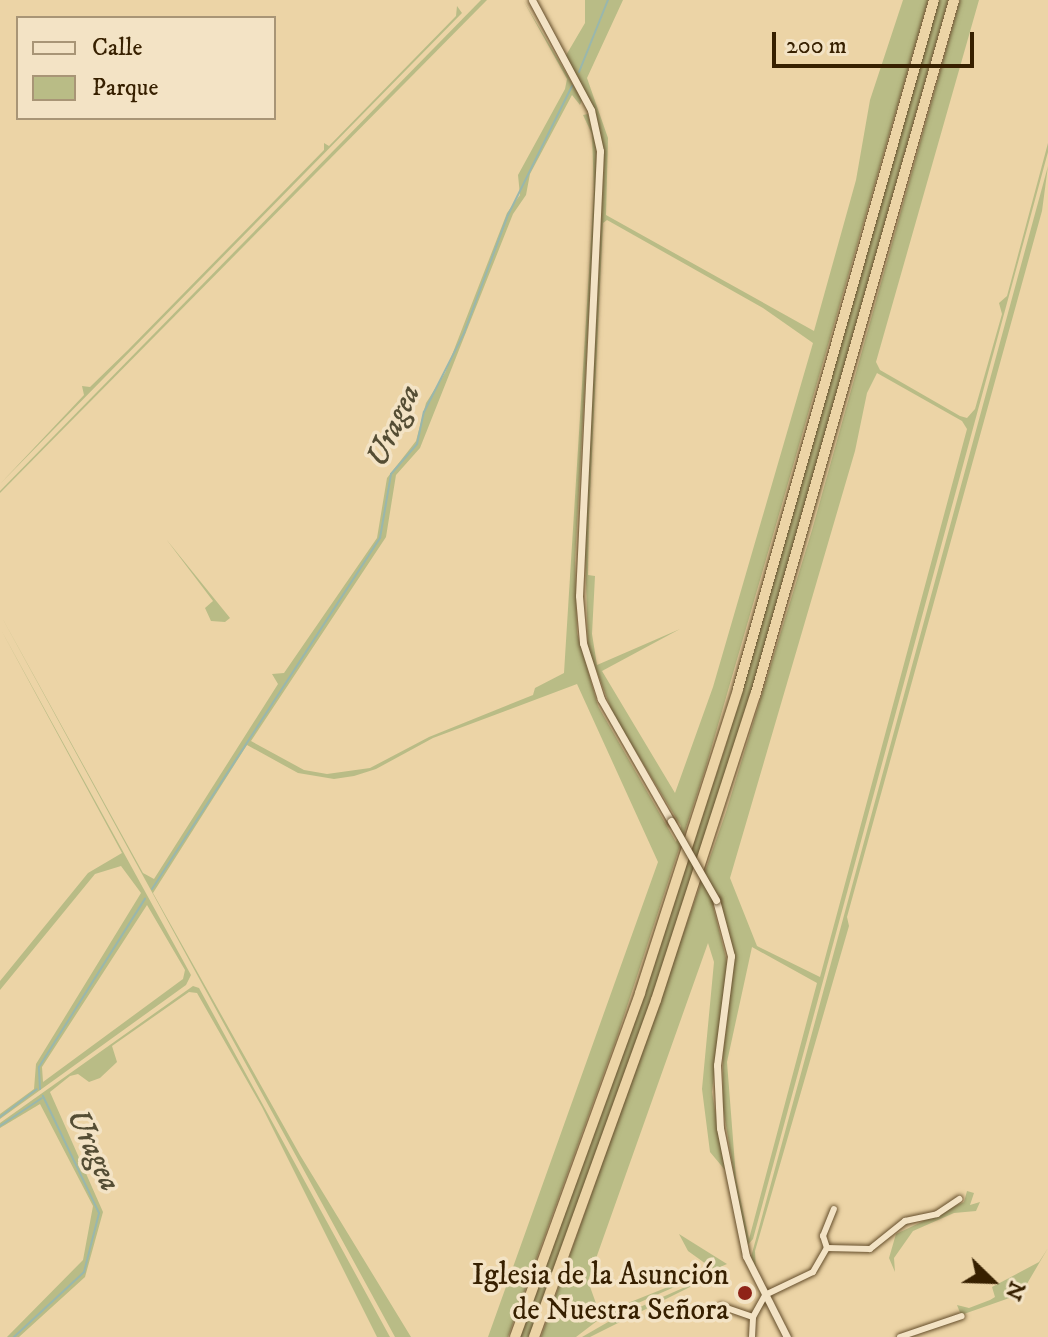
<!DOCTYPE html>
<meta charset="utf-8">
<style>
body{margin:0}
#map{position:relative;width:1048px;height:1337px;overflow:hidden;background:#ecd4a6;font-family:"IM FELL DW Pica",serif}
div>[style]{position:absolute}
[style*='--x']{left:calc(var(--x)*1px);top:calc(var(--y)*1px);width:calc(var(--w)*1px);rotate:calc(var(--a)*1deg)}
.green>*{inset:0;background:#b9bc86}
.stream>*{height:2px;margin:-1px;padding:0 1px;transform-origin:1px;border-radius:1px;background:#99b7ad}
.roads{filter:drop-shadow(0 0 2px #644d2a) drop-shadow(0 0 2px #644d2a)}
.minor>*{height:6px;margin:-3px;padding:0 3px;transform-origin:3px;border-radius:3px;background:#f3e3c5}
.tertiary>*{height:7px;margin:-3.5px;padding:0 3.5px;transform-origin:3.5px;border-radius:3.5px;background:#f3e3c5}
.motorway>*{height:10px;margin:-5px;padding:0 5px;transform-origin:5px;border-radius:5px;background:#ecd4a6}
.bridges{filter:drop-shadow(0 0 2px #644d2a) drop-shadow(0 0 2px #644d2a)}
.tertiary-bridge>*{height:7px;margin:-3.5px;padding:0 3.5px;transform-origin:3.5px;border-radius:3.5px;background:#f3e3c5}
.dots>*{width:22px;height:22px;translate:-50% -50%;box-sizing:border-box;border:4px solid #f3e3c5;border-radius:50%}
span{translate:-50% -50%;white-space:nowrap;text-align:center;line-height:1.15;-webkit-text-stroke:7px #f3e3c5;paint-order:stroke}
.poi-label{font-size:30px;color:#372000}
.right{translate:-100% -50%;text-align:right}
.water-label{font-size:32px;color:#544d34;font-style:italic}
.legend{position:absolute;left:16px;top:16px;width:260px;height:104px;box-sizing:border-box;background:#f3e3c5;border:2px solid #a89576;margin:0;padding:10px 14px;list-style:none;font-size:24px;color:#372000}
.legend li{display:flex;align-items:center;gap:16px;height:40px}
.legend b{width:40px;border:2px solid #a89576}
.north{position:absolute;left:952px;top:1241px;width:80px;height:80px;-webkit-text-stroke:6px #f3e3c5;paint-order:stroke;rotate:113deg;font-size:22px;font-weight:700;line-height:32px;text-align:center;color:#372000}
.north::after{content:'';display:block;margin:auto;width:28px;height:36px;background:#372000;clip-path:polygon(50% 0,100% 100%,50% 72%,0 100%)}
.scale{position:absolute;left:772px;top:32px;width:202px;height:36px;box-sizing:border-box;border:4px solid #372000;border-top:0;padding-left:10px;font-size:24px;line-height:28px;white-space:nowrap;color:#372000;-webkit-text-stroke:6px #f3e3c5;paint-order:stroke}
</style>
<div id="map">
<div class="green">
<i style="clip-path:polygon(481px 0,487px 0,0 493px,0 491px)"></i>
<i style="clip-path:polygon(evenodd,523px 0,582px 100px,580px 105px,572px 95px,530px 174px,526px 195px,513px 214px,420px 448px,396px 475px,386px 537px,251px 741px,304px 770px,327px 774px,370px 768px,429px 737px,533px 695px,535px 688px,564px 673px,594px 192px,592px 134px,583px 115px,588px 114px,596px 147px,597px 167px,575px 561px,577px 633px,598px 706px,676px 842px,681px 826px,613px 714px,588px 648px,585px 550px,604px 165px,596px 114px,565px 57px,585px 23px,585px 0,623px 0,587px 78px,608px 138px,606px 215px,814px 331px,856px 180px,870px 100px,903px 0,928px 0,705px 770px,617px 1037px,508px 1337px,488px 1337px,658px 862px,577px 684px,433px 738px,376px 769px,354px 776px,334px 779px,298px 773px,247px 745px,153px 893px,300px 1155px,411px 1337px,395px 1337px,0 614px,143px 873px,154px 879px,278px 684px,272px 674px,284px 673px,377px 538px,387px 478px,416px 441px,426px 403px,445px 373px,507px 213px,520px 195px,518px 175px,565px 89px,567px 79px,523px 0,607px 220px,763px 308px,813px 343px,713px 687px,675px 793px,602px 671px,680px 629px,597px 665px,592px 634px,595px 576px,588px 575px,589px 516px,603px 223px,607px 220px)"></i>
<i style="clip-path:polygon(939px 0,948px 0,735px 747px,653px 997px,530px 1337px,520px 1337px,644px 994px,726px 745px)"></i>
<i style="clip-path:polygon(evenodd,960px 0,979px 0,876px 362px,880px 370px,960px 416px,967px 418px,975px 409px,1002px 314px,999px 303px,1007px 296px,1048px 143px,1048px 152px,753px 1239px,746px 1247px,723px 1107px,723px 1054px,735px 956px,718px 893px,713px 906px,727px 962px,712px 1092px,725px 1170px,710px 1152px,702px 1089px,714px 962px,708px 943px,588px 1281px,598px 1309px,608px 1311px,713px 1269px,688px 1251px,679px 1234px,727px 1264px,597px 1321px,576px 1337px,541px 1337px,726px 812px,812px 530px,960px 0,877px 373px,962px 421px,967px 429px,820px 977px,757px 946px,730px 878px,855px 451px,867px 393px,877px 373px,960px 0,752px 947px,817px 983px,749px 1239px,736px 1178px,727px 1062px,752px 947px)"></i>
<i style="clip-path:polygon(457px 6px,462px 13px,0 484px,84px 395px,82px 386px,90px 387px,128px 350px,324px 150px,324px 143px,329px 146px,456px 16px)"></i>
<i style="clip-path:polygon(1048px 166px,1042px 211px,847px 917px,849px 926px,755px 1251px,756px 1271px,751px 1257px)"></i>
<i style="clip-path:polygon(166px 539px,230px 618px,225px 622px,211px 621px,205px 608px,213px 601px)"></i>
<i style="clip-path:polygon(evenodd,0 628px,191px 975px,186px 985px,0 1119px,0 1114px,34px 1089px,36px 1064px,141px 893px,121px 866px,95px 874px,0 990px,0 981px,88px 873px,122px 853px,0 628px,147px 905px,185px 970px,183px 979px,43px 1082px,42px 1067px,147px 905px)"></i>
<i style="clip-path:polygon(193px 986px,199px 988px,390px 1337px,377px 1337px,262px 1107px,197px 993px,189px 992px,112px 1046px,117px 1062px,100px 1078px,89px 1082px,78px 1074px,70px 1076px,50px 1092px,103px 1212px,85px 1277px,19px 1337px,7px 1337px,83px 1260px,93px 1206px,40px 1104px,0 1128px,0 1123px)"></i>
<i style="clip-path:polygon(967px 1191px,974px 1193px,970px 1205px,980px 1202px,976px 1211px,954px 1213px,913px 1231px,894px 1258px,895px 1272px,889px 1258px,896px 1234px,964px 1202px)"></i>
<i style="clip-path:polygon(1048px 1248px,1021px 1294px,961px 1315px,957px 1305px,969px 1308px,990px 1300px,995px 1297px,992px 1287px,1039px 1262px)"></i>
<i style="clip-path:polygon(726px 1269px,590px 1337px,582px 1337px,615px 1318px)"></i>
</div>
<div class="stream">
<i style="--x:579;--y:72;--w:78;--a:-68.1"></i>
<i style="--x:152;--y:889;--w:419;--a:-57"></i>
<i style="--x:380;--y:538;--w:65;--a:-80.2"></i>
<i style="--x:391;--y:474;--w:40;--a:-49"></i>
<i style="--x:417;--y:444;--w:33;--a:-78"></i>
<i style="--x:424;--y:412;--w:89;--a:-63.1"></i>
<i style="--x:464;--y:333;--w:126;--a:-69.6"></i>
<i style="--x:508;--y:215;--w:144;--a:-63.6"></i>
<i style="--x:40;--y:1089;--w:22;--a:-93"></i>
<i style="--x:39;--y:1067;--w:199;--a:-57.8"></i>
<i style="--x:0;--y:1117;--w:46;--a:-37.1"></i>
<i style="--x:0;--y:1126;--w:50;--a:-33.7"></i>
<i style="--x:14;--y:1337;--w:96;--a:-42.9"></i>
<i style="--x:84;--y:1272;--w:61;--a:-75.7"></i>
<i style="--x:99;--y:1213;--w:130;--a:-115.6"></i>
</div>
<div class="roads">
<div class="minor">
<i style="--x:827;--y:1248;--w:13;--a:-108"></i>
<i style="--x:823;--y:1236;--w:29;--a:-68"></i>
<i style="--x:721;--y:1306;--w:34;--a:19"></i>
<i style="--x:752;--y:1337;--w:20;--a:-87"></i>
<i style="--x:753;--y:1317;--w:25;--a:-61"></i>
<i style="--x:765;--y:1295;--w:53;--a:-25.6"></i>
<i style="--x:813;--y:1272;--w:28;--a:-60"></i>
<i style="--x:827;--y:1248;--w:43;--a:1.3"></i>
<i style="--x:870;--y:1249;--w:45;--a:-38.7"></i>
<i style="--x:905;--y:1221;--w:33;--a:-12"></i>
<i style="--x:937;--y:1214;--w:27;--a:-34"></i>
<i style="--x:900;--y:1337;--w:65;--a:-18.7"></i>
</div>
<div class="tertiary">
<i style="--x:532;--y:0;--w:125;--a:61.8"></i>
<i style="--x:591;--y:110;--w:42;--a:77.6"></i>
<i style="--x:600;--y:151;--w:445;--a:92.7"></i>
<i style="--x:579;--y:596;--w:47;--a:85.1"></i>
<i style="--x:583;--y:643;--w:59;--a:72.2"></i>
<i style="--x:601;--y:699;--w:141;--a:60.2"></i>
<i style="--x:716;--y:900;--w:58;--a:75"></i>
<i style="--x:731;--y:956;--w:110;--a:97.3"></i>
<i style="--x:717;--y:1065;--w:63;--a:87.3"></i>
<i style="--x:720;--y:1128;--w:131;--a:78.5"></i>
<i style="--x:746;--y:1256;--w:91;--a:63.2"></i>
</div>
<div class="motorway">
<i style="--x:515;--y:1337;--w:366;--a:-70"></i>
<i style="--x:640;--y:993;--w:319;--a:-72.1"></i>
<i style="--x:738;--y:689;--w:716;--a:-74.12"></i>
<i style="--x:534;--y:1337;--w:358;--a:-70.1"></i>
<i style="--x:656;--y:1000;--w:320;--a:-72"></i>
<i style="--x:755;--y:696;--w:724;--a:-74.04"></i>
</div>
</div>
<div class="bridges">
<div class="tertiary-bridge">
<i style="--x:671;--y:821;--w:91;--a:60.3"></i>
</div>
</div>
<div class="dots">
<i style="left:745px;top:1293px;background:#8f2418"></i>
</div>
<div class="poi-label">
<span class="right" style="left:729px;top:1293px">Iglesia de la Asunción<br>de Nuestra Señora</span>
</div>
<div class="water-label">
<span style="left:394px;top:426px;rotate:-65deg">Uragea</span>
<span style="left:93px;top:1150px;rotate:65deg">Uragea</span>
</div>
<ul class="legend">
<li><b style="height:10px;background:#f3e3c5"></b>Calle</li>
<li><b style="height:22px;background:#b9bc86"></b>Parque</li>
</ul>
<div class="north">N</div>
<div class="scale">200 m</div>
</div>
